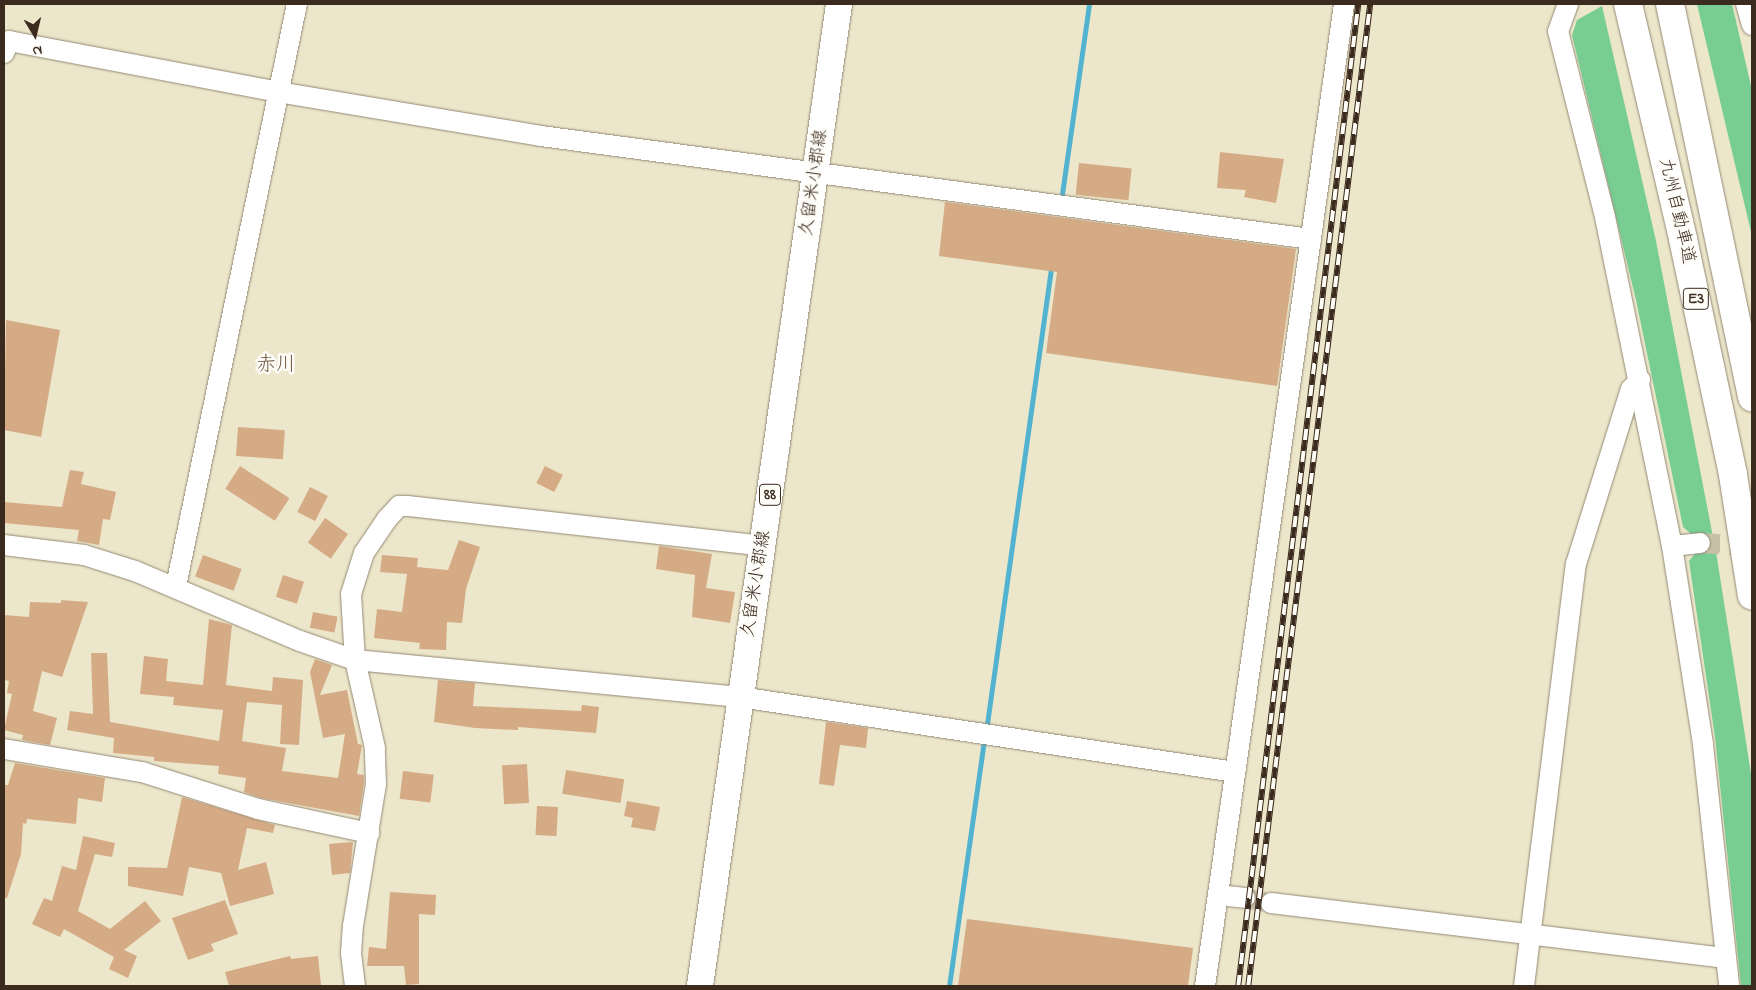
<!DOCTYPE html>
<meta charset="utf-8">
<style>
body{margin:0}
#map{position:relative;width:1756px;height:990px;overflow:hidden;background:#ece6ca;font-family:"Indie Flower","Klee One",sans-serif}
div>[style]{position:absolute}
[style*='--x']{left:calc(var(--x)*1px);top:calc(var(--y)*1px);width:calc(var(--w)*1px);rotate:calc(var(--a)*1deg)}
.green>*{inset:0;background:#77cd92}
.stream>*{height:5px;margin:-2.5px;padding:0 2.5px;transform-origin:2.5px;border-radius:2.5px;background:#52b3d0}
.building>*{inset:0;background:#d5ab86;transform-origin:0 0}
.minor-tunnel>*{height:20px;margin-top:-10px;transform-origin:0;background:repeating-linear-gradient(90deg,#c9c0a8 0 20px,transparent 0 30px)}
.roads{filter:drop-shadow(0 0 1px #948874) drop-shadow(0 0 1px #948874)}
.minor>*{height:20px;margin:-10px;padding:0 10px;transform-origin:10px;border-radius:10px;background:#fff}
.major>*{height:26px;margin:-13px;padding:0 13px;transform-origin:13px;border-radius:13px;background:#fff}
.highway>*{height:28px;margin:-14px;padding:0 14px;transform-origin:14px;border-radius:14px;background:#fff}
.rail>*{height:5.5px;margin-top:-2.75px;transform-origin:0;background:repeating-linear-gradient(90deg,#fdfcf7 0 11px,#3b2a1e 0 22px);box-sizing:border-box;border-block:1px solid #3b2a1e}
span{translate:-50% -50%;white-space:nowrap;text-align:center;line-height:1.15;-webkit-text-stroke:5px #fdfcf7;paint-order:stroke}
.shield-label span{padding:1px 4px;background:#fdfcf7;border:1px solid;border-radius:4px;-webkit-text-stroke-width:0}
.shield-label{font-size:16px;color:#3b2a1e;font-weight:700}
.street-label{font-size:18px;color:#3b2a1e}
.quarter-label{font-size:20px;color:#715742}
.frame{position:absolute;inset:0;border:5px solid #3b2a1e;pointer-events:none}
.north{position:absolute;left:10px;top:10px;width:50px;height:50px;-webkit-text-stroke:4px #fdfcf7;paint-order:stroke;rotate:171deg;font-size:14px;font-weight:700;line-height:20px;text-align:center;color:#3b2a1e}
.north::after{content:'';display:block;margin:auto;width:18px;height:22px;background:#3b2a1e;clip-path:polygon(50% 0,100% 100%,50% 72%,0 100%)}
</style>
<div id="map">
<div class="green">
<i style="clip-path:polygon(1697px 4px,1732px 4px,1752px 90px,1752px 236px)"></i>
<i style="clip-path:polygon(1602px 6px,1656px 241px,1717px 558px,1752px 780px,1752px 986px,1741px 986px,1715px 737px,1689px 561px,1703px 544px,1683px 527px,1636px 300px,1572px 35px,1577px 20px)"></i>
</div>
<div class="stream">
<i style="--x:1061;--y:201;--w:199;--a:-81.9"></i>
<i style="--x:986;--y:731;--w:470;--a:-82"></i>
<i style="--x:949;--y:986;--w:249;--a:-81.9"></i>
</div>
<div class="building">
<i style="clip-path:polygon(1220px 152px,1284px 159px,1276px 203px,1244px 197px,1246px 190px,1217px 188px)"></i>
<i style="left:1079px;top:163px;width:53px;height:32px;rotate:6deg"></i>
<i style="clip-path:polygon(945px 202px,1296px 249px,1277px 386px,1046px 353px,1057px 272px,939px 256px)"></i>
<i style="clip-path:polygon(6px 320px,60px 330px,41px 437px,4px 430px)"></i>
<i style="left:238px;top:427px;width:47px;height:29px;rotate:4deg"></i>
<i style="left:240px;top:466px;width:59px;height:27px;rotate:33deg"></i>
<i style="left:545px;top:466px;width:20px;height:19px;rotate:27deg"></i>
<i style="clip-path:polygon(70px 470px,84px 472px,81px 484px,116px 492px,110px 520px,103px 519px,99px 545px,77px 541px,79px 530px,4px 523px,4px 502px,62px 507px)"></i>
<i style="left:310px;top:487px;width:20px;height:28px;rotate:27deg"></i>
<i style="left:325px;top:518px;width:28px;height:30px;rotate:35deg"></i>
<i style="clip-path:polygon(459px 540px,480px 547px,466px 589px,462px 623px,447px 622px,446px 650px,419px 649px,420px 643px,374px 638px,377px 609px,402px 612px,407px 574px,380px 572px,382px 555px,418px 558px,417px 567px,448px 570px)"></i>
<i style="clip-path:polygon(659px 546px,712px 554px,706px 588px,735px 592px,730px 623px,692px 617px,695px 575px,656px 569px)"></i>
<i style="left:203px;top:555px;width:41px;height:23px;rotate:20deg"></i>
<i style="left:283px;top:575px;width:22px;height:23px;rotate:18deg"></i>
<i style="clip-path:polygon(61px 600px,88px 602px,62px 677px,42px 671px,33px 711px,57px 718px,50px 745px,22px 740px,23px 735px,4px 730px,12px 694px,7px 693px,9px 681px,4px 680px,4px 615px,29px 617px,30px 602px,61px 603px)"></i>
<i style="left:313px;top:612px;width:25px;height:16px;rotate:11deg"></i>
<i style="clip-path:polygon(209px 619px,232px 625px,226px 685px,272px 691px,273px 677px,303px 680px,299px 745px,280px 744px,282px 705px,247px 702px,242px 741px,286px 748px,282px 771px,338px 778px,345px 734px,323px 738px,310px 672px,315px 659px,332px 665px,320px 695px,347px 690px,358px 744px,362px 745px,357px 774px,364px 775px,364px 783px,359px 816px,261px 798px,244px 792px,246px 778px,218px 774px,219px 766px,154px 761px,154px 757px,113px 753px,114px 738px,67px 730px,70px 711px,93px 714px,91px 653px,107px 653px,110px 722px,219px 741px,223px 710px,173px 705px,174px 697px,140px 694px,144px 656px,168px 659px,166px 681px,203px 685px)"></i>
<i style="clip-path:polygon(438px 680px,475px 683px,473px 706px,581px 711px,582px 705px,599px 707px,596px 733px,518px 727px,518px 730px,475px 728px,434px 722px)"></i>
<i style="clip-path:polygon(826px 722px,868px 728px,866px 748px,840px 745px,834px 786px,819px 784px)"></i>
<i style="clip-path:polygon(15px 763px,105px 778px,102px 802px,78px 798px,76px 824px,27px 819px,26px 824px,23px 823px,21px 854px,7px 898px,4px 898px,4px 785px,8px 785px)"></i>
<i style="left:527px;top:764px;width:39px;height:25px;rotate:87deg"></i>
<i style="left:566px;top:770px;width:59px;height:24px;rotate:9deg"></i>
<i style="left:403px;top:771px;width:31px;height:28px;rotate:7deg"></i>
<i style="clip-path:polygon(182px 797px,275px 825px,273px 833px,247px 828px,238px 870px,266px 862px,274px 894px,230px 906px,221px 873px,189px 867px,183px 896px,128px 886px,128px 867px,167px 868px)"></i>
<i style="clip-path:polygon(627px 801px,660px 807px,655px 831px,631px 827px,633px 818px,624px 816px)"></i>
<i style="left:537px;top:806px;width:21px;height:29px;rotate:3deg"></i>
<i style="clip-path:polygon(83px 836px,115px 843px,112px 857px,95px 854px,78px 911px,110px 929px,145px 901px,161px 921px,124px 950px,137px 956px,128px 978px,109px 969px,114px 957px,64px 929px,60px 937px,32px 924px,44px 898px,52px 901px,62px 866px,76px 870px)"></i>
<i style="clip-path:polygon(353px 842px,350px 873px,332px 875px,329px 844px)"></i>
<i style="clip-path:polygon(390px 892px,436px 895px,435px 915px,419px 914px,419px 984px,406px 985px,404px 966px,367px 966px,369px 947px,386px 949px)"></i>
<i style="clip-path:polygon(225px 900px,238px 934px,211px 944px,214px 951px,188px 960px,172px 918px)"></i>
<i style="clip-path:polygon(967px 919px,1193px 948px,1188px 986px,958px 986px)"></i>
<i style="clip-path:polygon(290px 956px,291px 959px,318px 956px,321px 985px,229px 986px,225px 972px)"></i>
</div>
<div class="minor-tunnel">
<i style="--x:1700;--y:543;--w:52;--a:3.3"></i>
<i style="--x:1245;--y:898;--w:26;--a:11"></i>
</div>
<div class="roads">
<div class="minor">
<i style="--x:1568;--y:4;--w:29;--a:110"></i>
<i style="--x:1558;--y:31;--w:192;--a:75.8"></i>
<i style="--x:1605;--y:217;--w:336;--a:78.5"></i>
<i style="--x:1672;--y:546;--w:201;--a:81.1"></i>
<i style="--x:1703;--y:745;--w:242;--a:83.8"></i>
<i style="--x:1746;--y:4;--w:22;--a:74"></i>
<i style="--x:4;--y:53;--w:13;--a:-67"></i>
<i style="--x:9;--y:41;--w:274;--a:10.7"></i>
<i style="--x:278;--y:92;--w:267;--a:9.5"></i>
<i style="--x:541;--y:136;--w:777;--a:7.62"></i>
<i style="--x:4;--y:545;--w:81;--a:7.1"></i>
<i style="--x:84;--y:555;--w:53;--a:17.4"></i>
<i style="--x:135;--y:571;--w:179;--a:23"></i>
<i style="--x:300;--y:641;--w:58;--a:19.1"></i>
<i style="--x:355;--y:660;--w:387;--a:5.5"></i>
<i style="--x:740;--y:697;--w:501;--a:8.62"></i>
<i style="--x:1672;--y:546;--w:28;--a:-6"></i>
<i style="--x:176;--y:586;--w:594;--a:-78.26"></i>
<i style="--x:4;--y:749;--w:140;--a:9.5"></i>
<i style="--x:142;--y:772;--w:122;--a:17.7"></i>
<i style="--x:258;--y:809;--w:114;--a:12.2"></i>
<i style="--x:1218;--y:895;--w:27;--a:6"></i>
<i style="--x:1271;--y:903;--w:458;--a:6.9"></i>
<i style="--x:355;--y:986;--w:33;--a:-97"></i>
<i style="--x:351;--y:953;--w:27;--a:-86"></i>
<i style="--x:353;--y:926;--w:144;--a:-80.8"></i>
<i style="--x:376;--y:784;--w:36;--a:-92"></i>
<i style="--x:375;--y:748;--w:90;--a:-102.8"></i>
<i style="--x:355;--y:660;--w:66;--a:-93.5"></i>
<i style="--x:351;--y:594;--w:43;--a:-72.4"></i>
<i style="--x:364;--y:553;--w:41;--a:-55.9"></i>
<i style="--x:387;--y:519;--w:18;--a:-47"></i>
<i style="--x:399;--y:506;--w:9;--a:0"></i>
<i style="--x:408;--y:506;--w:357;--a:6.4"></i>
<i style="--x:1205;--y:986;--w:992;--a:-81.94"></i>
<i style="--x:1524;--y:986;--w:425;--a:-83"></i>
<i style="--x:1576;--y:564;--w:183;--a:-72.6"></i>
<i style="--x:1631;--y:389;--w:13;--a:-45"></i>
</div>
<div class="major">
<i style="--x:700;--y:986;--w:992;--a:-81.94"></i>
</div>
<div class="highway">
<i style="--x:1628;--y:4;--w:241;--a:76.8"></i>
<i style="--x:1683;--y:239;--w:241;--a:78"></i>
<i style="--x:1733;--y:475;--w:122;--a:81.1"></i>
<i style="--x:1670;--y:4;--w:402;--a:78.2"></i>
</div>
</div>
<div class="rail">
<i style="--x:1238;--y:986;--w:989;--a:-83.03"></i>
<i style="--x:1248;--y:986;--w:990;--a:-82.92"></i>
</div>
<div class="shield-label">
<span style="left:1696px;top:299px">E3</span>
<span style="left:770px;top:495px">88</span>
</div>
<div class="street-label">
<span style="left:815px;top:183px;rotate:-82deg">久留米小郡線</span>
<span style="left:1676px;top:211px;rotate:77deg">九州自動車道</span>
<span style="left:757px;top:584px;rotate:-81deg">久留米小郡線</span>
</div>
<div class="quarter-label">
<span style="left:276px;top:365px">赤川</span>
</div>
<div class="frame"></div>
<div class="north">N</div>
</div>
